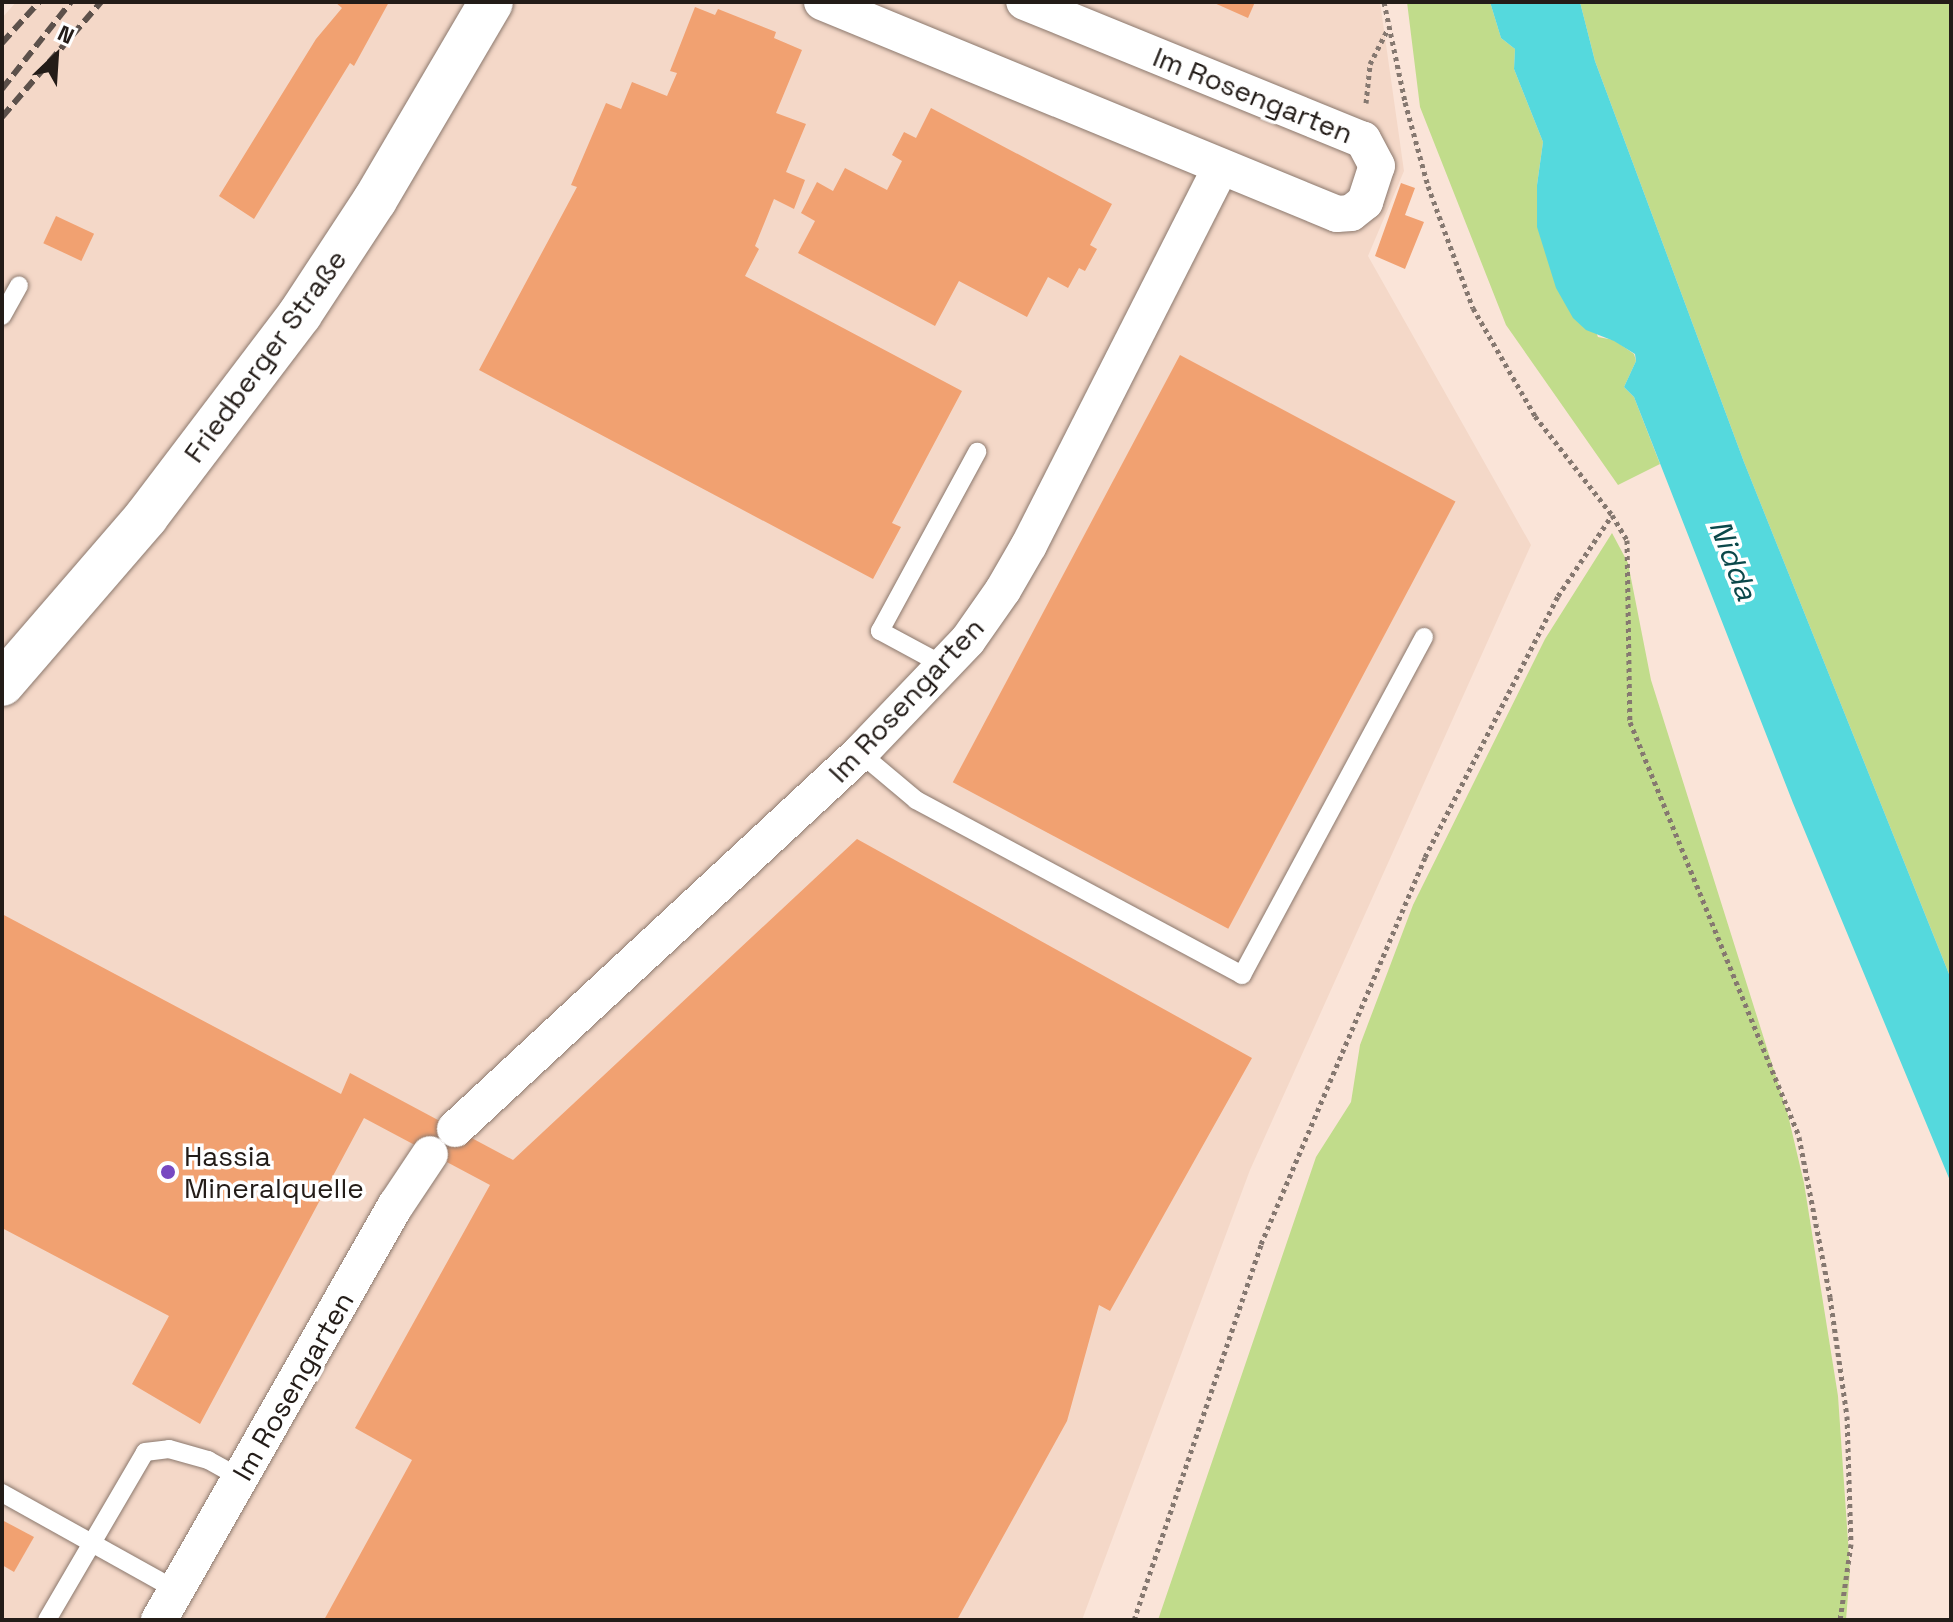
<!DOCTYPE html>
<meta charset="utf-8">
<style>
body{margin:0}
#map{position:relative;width:1953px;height:1622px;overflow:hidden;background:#fae4d8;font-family:"Space Grotesk",sans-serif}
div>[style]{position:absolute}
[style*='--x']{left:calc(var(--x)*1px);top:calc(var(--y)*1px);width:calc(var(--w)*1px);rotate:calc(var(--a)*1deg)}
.built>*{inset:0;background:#f4d8c8}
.green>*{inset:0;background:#c1dc8b}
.water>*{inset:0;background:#55d9dd}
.building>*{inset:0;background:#f1a171;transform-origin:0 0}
.path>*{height:5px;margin-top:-2.5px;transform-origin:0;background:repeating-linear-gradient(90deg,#857870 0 4px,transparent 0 8px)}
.roads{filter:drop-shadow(0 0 2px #8b786d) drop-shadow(0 0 2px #8b786d)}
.lane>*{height:18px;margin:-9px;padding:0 9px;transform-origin:9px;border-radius:9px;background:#fff}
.street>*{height:36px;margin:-18px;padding:0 18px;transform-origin:18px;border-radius:18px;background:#fff}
.secondary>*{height:44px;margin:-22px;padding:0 22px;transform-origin:22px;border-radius:22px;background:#fff}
.rail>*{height:6px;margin-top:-3px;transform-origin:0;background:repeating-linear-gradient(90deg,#5c514b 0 12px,transparent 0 18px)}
.dots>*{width:22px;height:22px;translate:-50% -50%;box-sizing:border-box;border:4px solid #fff;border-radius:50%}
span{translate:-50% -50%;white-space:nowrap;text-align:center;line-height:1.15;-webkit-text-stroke:7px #fff;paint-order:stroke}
.street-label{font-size:28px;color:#231c18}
.poi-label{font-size:28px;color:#231c18}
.left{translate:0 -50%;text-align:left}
.water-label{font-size:30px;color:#0b484a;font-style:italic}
.frame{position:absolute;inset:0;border:4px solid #231c18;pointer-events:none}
.north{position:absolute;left:16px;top:16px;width:80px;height:80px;-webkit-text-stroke:6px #fff;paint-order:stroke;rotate:25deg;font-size:22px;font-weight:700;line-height:32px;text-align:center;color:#231c18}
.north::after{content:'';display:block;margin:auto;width:28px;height:36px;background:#231c18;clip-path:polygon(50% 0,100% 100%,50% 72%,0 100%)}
</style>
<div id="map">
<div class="built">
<i style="clip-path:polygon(16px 2px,1380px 2px,1404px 171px,1368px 256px,1531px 545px,1250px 1170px,1082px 1620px,2px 1620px,2px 18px)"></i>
</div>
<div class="green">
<i style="clip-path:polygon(1407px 2px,1490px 2px,1501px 38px,1515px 49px,1514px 69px,1543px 142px,1537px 185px,1598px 337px,1614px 340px,1634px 354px,1636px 361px,1624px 387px,1634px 397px,1660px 464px,1618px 485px,1506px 325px,1420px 107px)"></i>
<i style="clip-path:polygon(1580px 2px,1951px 2px,1951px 979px,1744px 462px,1595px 61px)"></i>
<i style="clip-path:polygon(1612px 533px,1628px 563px,1651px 680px,1788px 1115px,1804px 1183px,1838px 1396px,1850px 1570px,1846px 1620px,1158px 1620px,1316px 1157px,1351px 1102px,1360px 1045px,1413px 905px,1545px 639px)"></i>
</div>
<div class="water">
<i style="clip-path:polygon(1490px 2px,1580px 2px,1595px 61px,1744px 462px,1951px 979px,1951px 1183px,1793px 803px,1634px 397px,1624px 387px,1636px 361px,1635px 354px,1614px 341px,1586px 330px,1573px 318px,1556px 288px,1537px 227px,1537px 185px,1543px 142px,1514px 69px,1515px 49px,1501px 38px)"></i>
</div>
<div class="building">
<i style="clip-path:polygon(335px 2px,389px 2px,354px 66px,350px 63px,254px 219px,219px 196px,316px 39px,342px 8px)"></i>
<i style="clip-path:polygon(1212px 2px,1255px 2px,1248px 18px)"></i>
<i style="clip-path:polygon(695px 7px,715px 15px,718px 9px,776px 32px,774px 38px,802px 50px,776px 113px,806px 124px,786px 172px,805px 180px,794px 209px,774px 199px,755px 246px,759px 249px,745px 276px,962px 391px,892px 523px,901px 527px,873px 579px,479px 370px,577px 187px,571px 185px,606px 103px,621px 109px,632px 82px,667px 96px,677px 73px,670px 71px)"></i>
<i style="clip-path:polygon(931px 108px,1112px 204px,1090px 245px,1097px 249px,1085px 271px,1079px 268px,1068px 288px,1048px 277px,1027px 317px,959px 281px,935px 326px,798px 253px,815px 221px,801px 213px,817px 182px,833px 191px,845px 168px,887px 190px,902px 161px,892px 155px,904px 132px,916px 138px)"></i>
<i style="clip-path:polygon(1401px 183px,1415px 188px,1405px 215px,1424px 222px,1405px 269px,1375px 256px)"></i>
<i style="left:56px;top:216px;width:42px;height:30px;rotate:25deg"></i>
<i style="left:1180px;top:355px;width:312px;height:484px;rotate:28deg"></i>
<i style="clip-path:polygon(857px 839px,1252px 1058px,1110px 1311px,1099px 1305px,1067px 1421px,957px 1620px,324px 1620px,412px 1460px,355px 1428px,490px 1185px,364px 1118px,200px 1424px,132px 1384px,169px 1316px,2px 1228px,2px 914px,341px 1094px,350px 1073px,513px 1160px)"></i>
<i style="clip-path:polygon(2px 1520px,34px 1537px,14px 1572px,2px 1565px)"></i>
</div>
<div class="path">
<i style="--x:1384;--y:2;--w:102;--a:78.1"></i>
<i style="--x:1405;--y:102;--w:87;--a:74.7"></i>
<i style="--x:1428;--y:186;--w:130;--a:69.8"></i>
<i style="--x:1473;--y:308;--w:125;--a:60.1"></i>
<i style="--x:1535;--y:416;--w:125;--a:52.1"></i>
<i style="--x:1612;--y:515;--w:29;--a:59"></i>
<i style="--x:1627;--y:540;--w:182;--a:89.1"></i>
<i style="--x:1630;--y:722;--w:448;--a:67.8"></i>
<i style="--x:1799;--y:1137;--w:163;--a:79"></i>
<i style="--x:1830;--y:1297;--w:120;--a:81.9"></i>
<i style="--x:1847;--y:1416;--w:128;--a:88.2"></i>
<i style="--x:1851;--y:1544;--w:77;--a:98.2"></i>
<i style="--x:1366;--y:103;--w:39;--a:-84"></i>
<i style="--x:1370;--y:64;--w:39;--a:-63"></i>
<i style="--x:1134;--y:1620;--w:397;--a:-71.3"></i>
<i style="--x:1261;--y:1244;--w:420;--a:-67"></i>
<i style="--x:1425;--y:857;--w:293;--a:-63"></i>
<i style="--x:1558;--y:596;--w:97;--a:-56.3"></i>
</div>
<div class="roads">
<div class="lane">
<i style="--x:2;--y:316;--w:35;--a:-61"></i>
<i style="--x:945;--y:666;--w:74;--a:-151.7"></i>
<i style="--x:880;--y:631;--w:204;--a:-61.5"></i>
<i style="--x:860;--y:753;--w:73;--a:40"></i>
<i style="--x:916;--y:800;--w:370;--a:28.2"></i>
<i style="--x:1242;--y:975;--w:384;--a:-61.7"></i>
<i style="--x:2;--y:1493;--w:199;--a:29.1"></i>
<i style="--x:47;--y:1620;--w:194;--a:-59.7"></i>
<i style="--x:145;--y:1452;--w:24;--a:-7"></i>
<i style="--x:169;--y:1449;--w:41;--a:15.8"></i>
<i style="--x:208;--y:1460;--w:38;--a:29"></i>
</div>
<div class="street">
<i style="--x:822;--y:2;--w:557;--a:22.37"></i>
<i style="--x:1337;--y:214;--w:14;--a:-4"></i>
<i style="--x:1351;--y:213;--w:18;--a:-38"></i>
<i style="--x:1365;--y:202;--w:38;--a:-72"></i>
<i style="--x:1377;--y:166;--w:30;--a:-118"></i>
<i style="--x:1363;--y:140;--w:366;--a:-157.8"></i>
<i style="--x:455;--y:1129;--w:553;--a:-42.87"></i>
<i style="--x:860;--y:753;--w:156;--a:-46.3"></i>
<i style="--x:968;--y:640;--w:61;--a:-55"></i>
<i style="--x:1003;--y:590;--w:52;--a:-60"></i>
<i style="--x:1029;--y:545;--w:424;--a:-63.1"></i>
<i style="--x:159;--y:1620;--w:478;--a:-60.3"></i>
<i style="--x:396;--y:1205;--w:61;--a:-56.3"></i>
</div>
<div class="secondary">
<i style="--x:2;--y:684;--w:221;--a:-49.2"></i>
<i style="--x:146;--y:517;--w:255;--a:-52.8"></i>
<i style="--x:300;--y:314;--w:136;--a:-56.7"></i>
<i style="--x:375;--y:200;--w:229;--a:-59.6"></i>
</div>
</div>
<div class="rail">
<i style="--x:2;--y:43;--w:55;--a:-47.9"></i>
<i style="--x:2;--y:89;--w:111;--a:-51.6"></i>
<i style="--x:2;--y:117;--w:152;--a:-49.3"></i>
</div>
<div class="dots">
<i style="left:168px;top:1172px;background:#7849c1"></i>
</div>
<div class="street-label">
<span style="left:1253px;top:95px;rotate:22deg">Im Rosengarten</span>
<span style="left:265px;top:356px;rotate:-54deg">Friedberger Straße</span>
<span style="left:906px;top:700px;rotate:-47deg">Im Rosengarten</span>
<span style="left:293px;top:1386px;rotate:-60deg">Im Rosengarten</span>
</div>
<div class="poi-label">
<span class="left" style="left:184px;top:1172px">Hassia<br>Mineralquelle</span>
</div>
<div class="water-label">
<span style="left:1733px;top:560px;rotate:69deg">Nidda</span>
</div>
<div class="frame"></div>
<div class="north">N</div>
</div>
